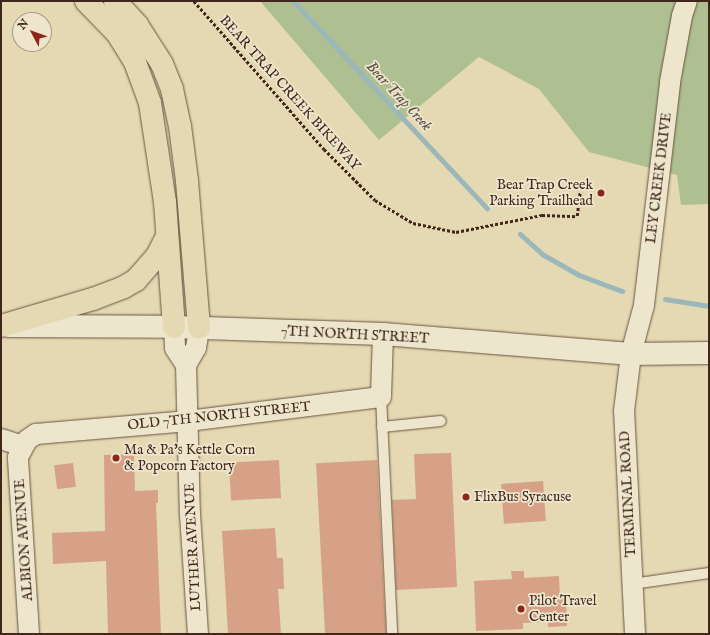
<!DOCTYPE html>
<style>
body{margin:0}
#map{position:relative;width:710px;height:635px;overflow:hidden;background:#e4d9b2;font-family:"IM FELL English",serif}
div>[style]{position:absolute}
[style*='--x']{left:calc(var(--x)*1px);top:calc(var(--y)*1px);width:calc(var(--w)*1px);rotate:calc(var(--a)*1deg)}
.green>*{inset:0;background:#aec091}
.stream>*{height:5px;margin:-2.5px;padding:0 2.5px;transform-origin:2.5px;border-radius:2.5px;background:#9bb7b9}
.building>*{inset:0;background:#d6a186;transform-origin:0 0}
.path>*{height:2.5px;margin-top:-1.25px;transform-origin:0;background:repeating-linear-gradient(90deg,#41261c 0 3px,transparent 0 5px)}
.roads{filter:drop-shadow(0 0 1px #6a5342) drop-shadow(0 0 1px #6a5342)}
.lane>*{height:10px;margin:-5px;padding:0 5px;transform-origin:5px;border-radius:5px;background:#ede6cd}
.street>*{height:20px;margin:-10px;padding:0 10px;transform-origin:10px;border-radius:10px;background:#ede6cd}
.secondary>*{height:22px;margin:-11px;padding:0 11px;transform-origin:11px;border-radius:11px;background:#ede6cd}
.highway>*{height:22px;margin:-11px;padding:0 11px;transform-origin:11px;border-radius:11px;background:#e4d9b2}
.dots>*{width:11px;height:11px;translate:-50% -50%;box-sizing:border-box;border:2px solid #ede6cd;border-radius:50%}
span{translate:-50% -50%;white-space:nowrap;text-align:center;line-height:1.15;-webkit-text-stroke:3.5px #ede6cd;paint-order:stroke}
.street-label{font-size:14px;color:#41261c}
.poi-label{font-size:14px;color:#41261c}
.right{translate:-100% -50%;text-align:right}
.left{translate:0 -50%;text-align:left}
.water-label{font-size:15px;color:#584a43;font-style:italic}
.frame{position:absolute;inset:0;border:2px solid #41261c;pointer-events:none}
.north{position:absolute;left:12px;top:12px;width:40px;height:40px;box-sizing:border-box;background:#ede6cd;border:1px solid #a89986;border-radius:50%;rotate:311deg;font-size:11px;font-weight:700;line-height:16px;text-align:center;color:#41261c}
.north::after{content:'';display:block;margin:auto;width:14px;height:18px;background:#8f2418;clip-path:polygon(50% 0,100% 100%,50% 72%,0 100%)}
</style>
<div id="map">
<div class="green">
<i style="clip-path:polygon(260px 1px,709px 1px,709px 204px,681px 205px,677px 175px,589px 152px,539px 89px,479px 57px,379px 140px)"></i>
</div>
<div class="stream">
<i style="--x:293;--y:1;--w:284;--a:46.9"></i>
<i style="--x:520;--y:234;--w:30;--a:42"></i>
<i style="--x:542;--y:254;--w:43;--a:29.6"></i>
<i style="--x:579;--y:275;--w:46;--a:20.4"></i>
<i style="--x:665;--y:299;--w:45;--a:9"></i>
</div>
<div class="building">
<i style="clip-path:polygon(451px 453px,457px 587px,396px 590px,392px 500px,416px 499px,414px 454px)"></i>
<i style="clip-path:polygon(134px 454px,135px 491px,158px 490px,158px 503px,156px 503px,161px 634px,108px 634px,106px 561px,53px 564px,52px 533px,105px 531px,104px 455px)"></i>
<i style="left:279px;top:460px;width:38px;height:50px;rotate:87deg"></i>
<i style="left:377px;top:460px;width:174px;height:61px;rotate:87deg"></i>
<i style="left:73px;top:463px;width:24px;height:19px;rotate:83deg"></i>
<i style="left:543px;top:481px;width:40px;height:42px;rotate:86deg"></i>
<i style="clip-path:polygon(275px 528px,277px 558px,283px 558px,284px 589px,278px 589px,281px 634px,228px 634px,222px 531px)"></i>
<i style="clip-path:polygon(511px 571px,524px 571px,524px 578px,559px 576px,560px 597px,566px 597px,567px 626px,548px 627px,548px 622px,523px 623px,523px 629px,476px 631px,474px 581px,512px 579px)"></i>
</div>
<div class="path">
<i style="--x:194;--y:1;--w:197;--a:48.7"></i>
<i style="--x:324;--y:149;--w:72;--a:45"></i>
<i style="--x:375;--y:200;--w:44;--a:31.2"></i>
<i style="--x:413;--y:223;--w:44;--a:11.8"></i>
<i style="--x:456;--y:232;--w:88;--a:-11.2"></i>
<i style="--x:542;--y:215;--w:35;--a:2"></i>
<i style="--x:577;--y:216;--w:24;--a:-83"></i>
</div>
<div class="roads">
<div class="lane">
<i style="--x:381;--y:397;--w:237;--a:87.3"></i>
<i style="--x:382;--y:427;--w:59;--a:-5.8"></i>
<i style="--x:632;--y:584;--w:78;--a:-8.1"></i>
</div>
<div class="street">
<i style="--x:174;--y:327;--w:21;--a:87"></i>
<i style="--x:175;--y:348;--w:20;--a:57"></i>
<i style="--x:186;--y:365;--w:149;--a:88.5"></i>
<i style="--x:190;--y:514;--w:120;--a:86.2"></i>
<i style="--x:186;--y:365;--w:20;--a:-60"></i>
<i style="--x:196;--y:348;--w:20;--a:-81"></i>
<i style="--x:1;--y:439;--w:22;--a:18"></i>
<i style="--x:29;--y:634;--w:177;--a:-93.6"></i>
<i style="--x:18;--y:457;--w:19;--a:-62"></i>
<i style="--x:27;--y:440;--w:11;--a:-34"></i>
<i style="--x:36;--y:434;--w:153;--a:-4.9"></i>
<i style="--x:188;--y:421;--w:194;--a:-7.1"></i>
<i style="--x:381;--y:397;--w:63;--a:-88.2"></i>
<i style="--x:635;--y:634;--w:223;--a:-92.8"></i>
<i style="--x:624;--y:411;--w:57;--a:-83"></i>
<i style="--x:631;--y:354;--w:51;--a:-75.1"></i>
<i style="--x:644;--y:305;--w:225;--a:-83.3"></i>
<i style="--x:670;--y:82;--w:67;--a:-79.7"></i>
<i style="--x:682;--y:16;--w:16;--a:-72"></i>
</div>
<div class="secondary">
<i style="--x:9;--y:326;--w:165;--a:0.3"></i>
<i style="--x:174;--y:327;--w:209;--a:1.9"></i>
<i style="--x:383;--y:334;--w:249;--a:4.6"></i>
<i style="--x:631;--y:354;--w:78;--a:-0.7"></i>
</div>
<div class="highway">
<i style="--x:86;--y:1;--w:45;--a:45.9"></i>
<i style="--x:117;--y:33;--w:34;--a:58"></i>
<i style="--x:135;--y:62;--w:44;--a:69.9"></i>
<i style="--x:150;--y:103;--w:100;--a:81.4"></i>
<i style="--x:165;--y:202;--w:125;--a:85.9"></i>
<i style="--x:115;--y:1;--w:33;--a:47"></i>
<i style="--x:137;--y:25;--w:46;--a:57.3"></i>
<i style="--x:162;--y:64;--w:27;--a:68"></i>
<i style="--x:172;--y:89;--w:38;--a:78"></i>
<i style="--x:180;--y:126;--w:55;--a:82.7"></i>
<i style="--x:187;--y:181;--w:147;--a:85.3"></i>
<i style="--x:1;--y:326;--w:96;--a:-16.4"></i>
<i style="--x:93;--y:299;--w:33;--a:-21"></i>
<i style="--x:124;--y:287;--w:14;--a:-30"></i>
<i style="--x:136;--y:280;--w:32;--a:-49"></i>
<i style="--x:157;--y:256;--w:22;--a:-63"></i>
</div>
</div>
<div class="dots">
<i style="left:601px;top:193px;background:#8f2418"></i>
<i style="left:116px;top:458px;background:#8f2418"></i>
<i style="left:466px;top:497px;background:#8f2418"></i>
<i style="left:521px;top:609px;background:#8f2418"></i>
</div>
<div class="street-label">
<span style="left:290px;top:93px;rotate:48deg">BEAR TRAP CREEK BIKEWAY</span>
<span style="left:659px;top:178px;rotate:-83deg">LEY CREEK DRIVE</span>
<span style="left:355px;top:335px;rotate:3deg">7TH NORTH STREET</span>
<span style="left:219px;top:416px;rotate:-6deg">OLD 7TH NORTH STREET</span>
<span style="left:628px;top:494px;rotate:-93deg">TERMINAL ROAD</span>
<span style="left:24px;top:540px;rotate:-94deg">ALBION AVENUE</span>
<span style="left:193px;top:547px;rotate:-93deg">LUTHER AVENUE</span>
</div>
<div class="poi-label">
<span class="right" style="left:593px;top:193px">Bear Trap Creek<br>Parking Trailhead</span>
<span class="left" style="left:124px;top:458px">Ma &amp; Pa's Kettle Corn<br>&amp; Popcorn Factory</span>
<span class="left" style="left:474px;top:497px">FlixBus Syracuse</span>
<span class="left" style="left:529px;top:609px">Pilot Travel<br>Center</span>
</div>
<div class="water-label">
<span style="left:399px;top:96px;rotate:47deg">Bear Trap Creek</span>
</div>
<div class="frame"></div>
<div class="north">N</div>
</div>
